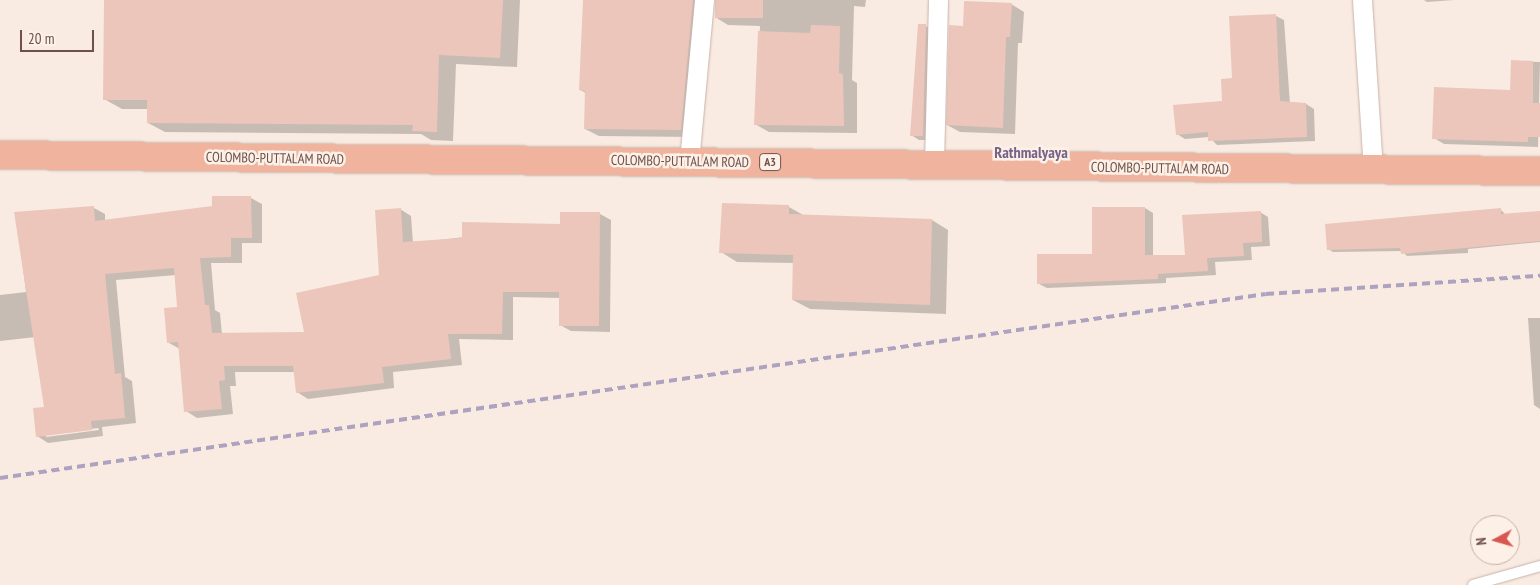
<!DOCTYPE html>
<style>
body{margin:0}
#map{position:relative;width:1540px;height:585px;overflow:hidden;background:#f9ebe1;font-family:"PT Sans Narrow",sans-serif}
div>[style]{position:absolute}
[style*='--x']{left:calc(var(--x)*1px);top:calc(var(--y)*1px);width:calc(var(--w)*1px);rotate:calc(var(--a)*1deg)}
.shadow>*{inset:0;background:#0003}
.building>*{inset:0;background:#ecc6bb;transform-origin:0 0}
.roads{filter:drop-shadow(0 0 1px #c8b2aa) drop-shadow(0 0 1px #c8b2aa)}
.service>*{height:10px;margin:-5px;padding:0 5px;transform-origin:5px;border-radius:5px;background:#fff}
.minor>*{height:19px;margin:-9.5px;padding:0 9.5px;transform-origin:9.5px;border-radius:9.5px;background:#fff}
.trunk>*{height:28px;margin:-14px;padding:0 14px;transform-origin:14px;border-radius:14px;background:#f0b49e}
.rail>*{height:4px;margin-top:-2px;transform-origin:0;background:repeating-linear-gradient(90deg,#ada2c0 0 8px,transparent 0 13px)}
span{translate:-50% -50%;white-space:nowrap;text-align:center;line-height:1.15;-webkit-text-stroke:5px #fdf0e6;paint-order:stroke}
.shield-label span{padding:1px 4px;background:#fdf0e6;border:1px solid;border-radius:4px;-webkit-text-stroke-width:0}
.shield-label{font-size:12px;color:#6e514b;font-weight:700}
.street-label{font-size:14px;color:#6e514b}
.quarter-label{font-size:16px;color:#76638a;font-weight:700}
.north{position:absolute;left:1470px;top:515px;width:50px;height:50px;box-sizing:border-box;background:#fdf0e6;border:1px solid #c4b0a8;border-radius:50%;rotate:264deg;font-size:14px;font-weight:700;line-height:20px;text-align:center;color:#6e514b}
.north::after{content:'';display:block;margin:auto;width:18px;height:22px;background:#d85751;clip-path:polygon(50% 0,100% 100%,50% 72%,0 100%)}
.scale{position:absolute;left:20px;top:30px;width:74px;height:22px;box-sizing:border-box;border:2px solid #6e514b;border-top:0;padding-left:6px;font-size:15px;line-height:18px;white-space:nowrap;color:#6e514b;-webkit-text-stroke:4px #fdf0e6;paint-order:stroke}
</style>
<div id="map">
<div class="shadow">
<i style="clip-path:polygon(105px 0,520px 0,517px 67px,456px 64px,453px 141px,431px 140px,421px 134px,165px 132px,148px 123px,148px 109px,122px 109px,104px 99px)"></i>
<i style="clip-path:polygon(584px 0,711px 0,694px 137px,599px 136px,585px 129px,586px 93px,580px 90px)"></i>
<i style="clip-path:polygon(715px 0,866px 0,865px 7px,854px 6px,852px 80px,857px 83px,857px 133px,769px 132px,755px 124px,760px 26px,728px 25px,715px 17px)"></i>
<i style="clip-path:polygon(1424px 0,1454px 0,1427px 2px)"></i>
<i style="clip-path:polygon(1011px 4px,1024px 12px,1022px 43px,1018px 43px,1015px 134px,960px 132px,947px 125px,964px 27px)"></i>
<i style="clip-path:polygon(1276px 16px,1284px 20px,1290px 104px,1306px 104px,1314px 109px,1315px 141px,1217px 145px,1209px 137px,1185px 139px,1177px 134px,1224px 102px,1233px 79px)"></i>
<i style="clip-path:polygon(926px 26px,934px 31px,932px 140px,919px 140px,911px 135px)"></i>
<i style="clip-path:polygon(1512px 61px,1540px 62px,1538px 147px,1444px 144px,1434px 138px,1511px 91px)"></i>
<i style="clip-path:polygon(evenodd,251px 198px,262px 204px,262px 243px,242px 243px,242px 263px,211px 263px,215px 310px,220px 313px,222px 335px,306px 334px,381px 276px,400px 209px,411px 216px,413px 243px,561px 226px,600px 214px,611px 220px,610px 332px,571px 331px,560px 325px,561px 298px,513px 297px,513px 340px,459px 339px,462px 365px,393px 372px,394px 388px,308px 399px,297px 392px,295px 372px,235px 372px,236px 386px,230px 386px,233px 414px,197px 418px,186px 411px,180px 349px,169px 343px,179px 308px,176px 275px,116px 280px,125px 377px,132px 381px,136px 423px,102px 427px,103px 436px,48px 443px,37px 436px,45px 408px,36px 337px,0 341px,0 295px,26px 292px,16px 213px,94px 208px,105px 214px,105px 221px,213px 208px,251px 198px,98px 428px,99px 430px,46px 437px,46px 435px,98px 428px)"></i>
<i style="clip-path:polygon(789px 207px,805px 216px,932px 220px,948px 230px,946px 314px,810px 309px,793px 300px,794px 263px,737px 262px,721px 252px)"></i>
<i style="clip-path:polygon(1145px 208px,1153px 213px,1153px 257px,1186px 257px,1260px 212px,1268px 217px,1270px 246px,1251px 247px,1252px 260px,1215px 262px,1216px 275px,1166px 278px,1166px 283px,1047px 288px,1039px 284px,1094px 255px)"></i>
<i style="clip-path:polygon(1501px 210px,1506px 215px,1540px 212px,1540px 242px,1468px 249px,1468px 253px,1407px 256px,1402px 251px,1333px 252px,1328px 249px)"></i>
<i style="clip-path:polygon(1528px 318px,1540px 318px,1540px 409px,1534px 405px)"></i>
</div>
<div class="building">
<i style="clip-path:polygon(104px 0,503px 0,500px 58px,439px 55px,437px 132px,412px 131px,413px 125px,147px 123px,147px 100px,103px 100px)"></i>
<i style="clip-path:polygon(583px 0,693px 0,681px 130px,584px 129px,585px 91px,579px 90px)"></i>
<i style="left:715px;top:0;width:48px;height:18px"></i>
<i style="clip-path:polygon(964px 1px,1012px 3px,1010px 37px,1006px 37px,1003px 128px,946px 125px,949px 25px,963px 26px)"></i>
<i style="clip-path:polygon(1276px 14px,1280px 101px,1306px 103px,1307px 137px,1208px 141px,1208px 132px,1176px 135px,1173px 105px,1222px 101px,1221px 79px,1232px 78px,1229px 16px)"></i>
<i style="clip-path:polygon(918px 24px,926px 24px,923px 136px,910px 136px)"></i>
<i style="clip-path:polygon(811px 25px,840px 26px,839px 73px,843px 74px,844px 126px,754px 125px,758px 31px,810px 33px)"></i>
<i style="clip-path:polygon(1511px 60px,1533px 61px,1533px 103px,1540px 103px,1540px 137px,1528px 137px,1528px 142px,1432px 139px,1434px 87px,1510px 90px)"></i>
<i style="clip-path:polygon(212px 196px,251px 196px,252px 238px,231px 238px,231px 257px,200px 258px,205px 305px,209px 305px,212px 333px,304px 332px,296px 293px,379px 275px,375px 210px,401px 208px,403px 242px,462px 238px,462px 222px,560px 224px,560px 212px,600px 212px,599px 326px,559px 326px,559px 292px,503px 292px,502px 334px,448px 334px,451px 359px,382px 367px,384px 383px,296px 393px,293px 366px,224px 366px,225px 380px,219px 381px,222px 409px,184px 412px,178px 342px,167px 343px,164px 308px,177px 307px,174px 268px,105px 274px,115px 374px,121px 373px,125px 418px,91px 421px,92px 430px,36px 437px,33px 408px,44px 407px,14px 212px,94px 206px,95px 221px,212px 206px)"></i>
<i style="clip-path:polygon(722px 203px,789px 205px,789px 214px,932px 219px,930px 305px,792px 300px,793px 255px,719px 253px)"></i>
<i style="clip-path:polygon(1092px 207px,1145px 207px,1145px 255px,1185px 255px,1182px 215px,1261px 211px,1262px 242px,1243px 243px,1244px 256px,1207px 258px,1208px 271px,1158px 274px,1158px 279px,1037px 284px,1037px 254px,1092px 254px)"></i>
<i style="clip-path:polygon(1501px 208px,1501px 214px,1540px 211px,1540px 241px,1401px 254px,1400px 248px,1327px 250px,1325px 224px)"></i>
</div>
<div class="roads">
<div class="service">
<i style="--x:1473;--y:585;--w:70;--a:-15.8"></i>
</div>
<div class="minor">
<i style="--x:1362;--y:0;--w:172;--a:86.3"></i>
<i style="--x:689;--y:162;--w:163;--a:-84.7"></i>
<i style="--x:934;--y:164;--w:164;--a:-88.6"></i>
</div>
<div class="trunk">
<i style="--x:0;--y:155;--w:1540;--a:0.6"></i>
</div>
</div>
<div class="rail">
<i style="--x:0;--y:478;--w:1279;--a:-8.27"></i>
<i style="--x:1266;--y:294;--w:275;--a:-3.8"></i>
</div>
<div class="shield-label">
<span style="left:770px;top:162px">A3</span>
</div>
<div class="street-label">
<span style="left:275px;top:158px;rotate:1deg">COLOMBO-PUTTALAM ROAD</span>
<span style="left:680px;top:161px;rotate:1deg">COLOMBO-PUTTALAM ROAD</span>
<span style="left:1160px;top:168px;rotate:1deg">COLOMBO-PUTTALAM ROAD</span>
</div>
<div class="quarter-label">
<span style="left:1031px;top:152px">Rathmalyaya</span>
</div>
<div class="north">N</div>
<div class="scale">20 m</div>
</div>
